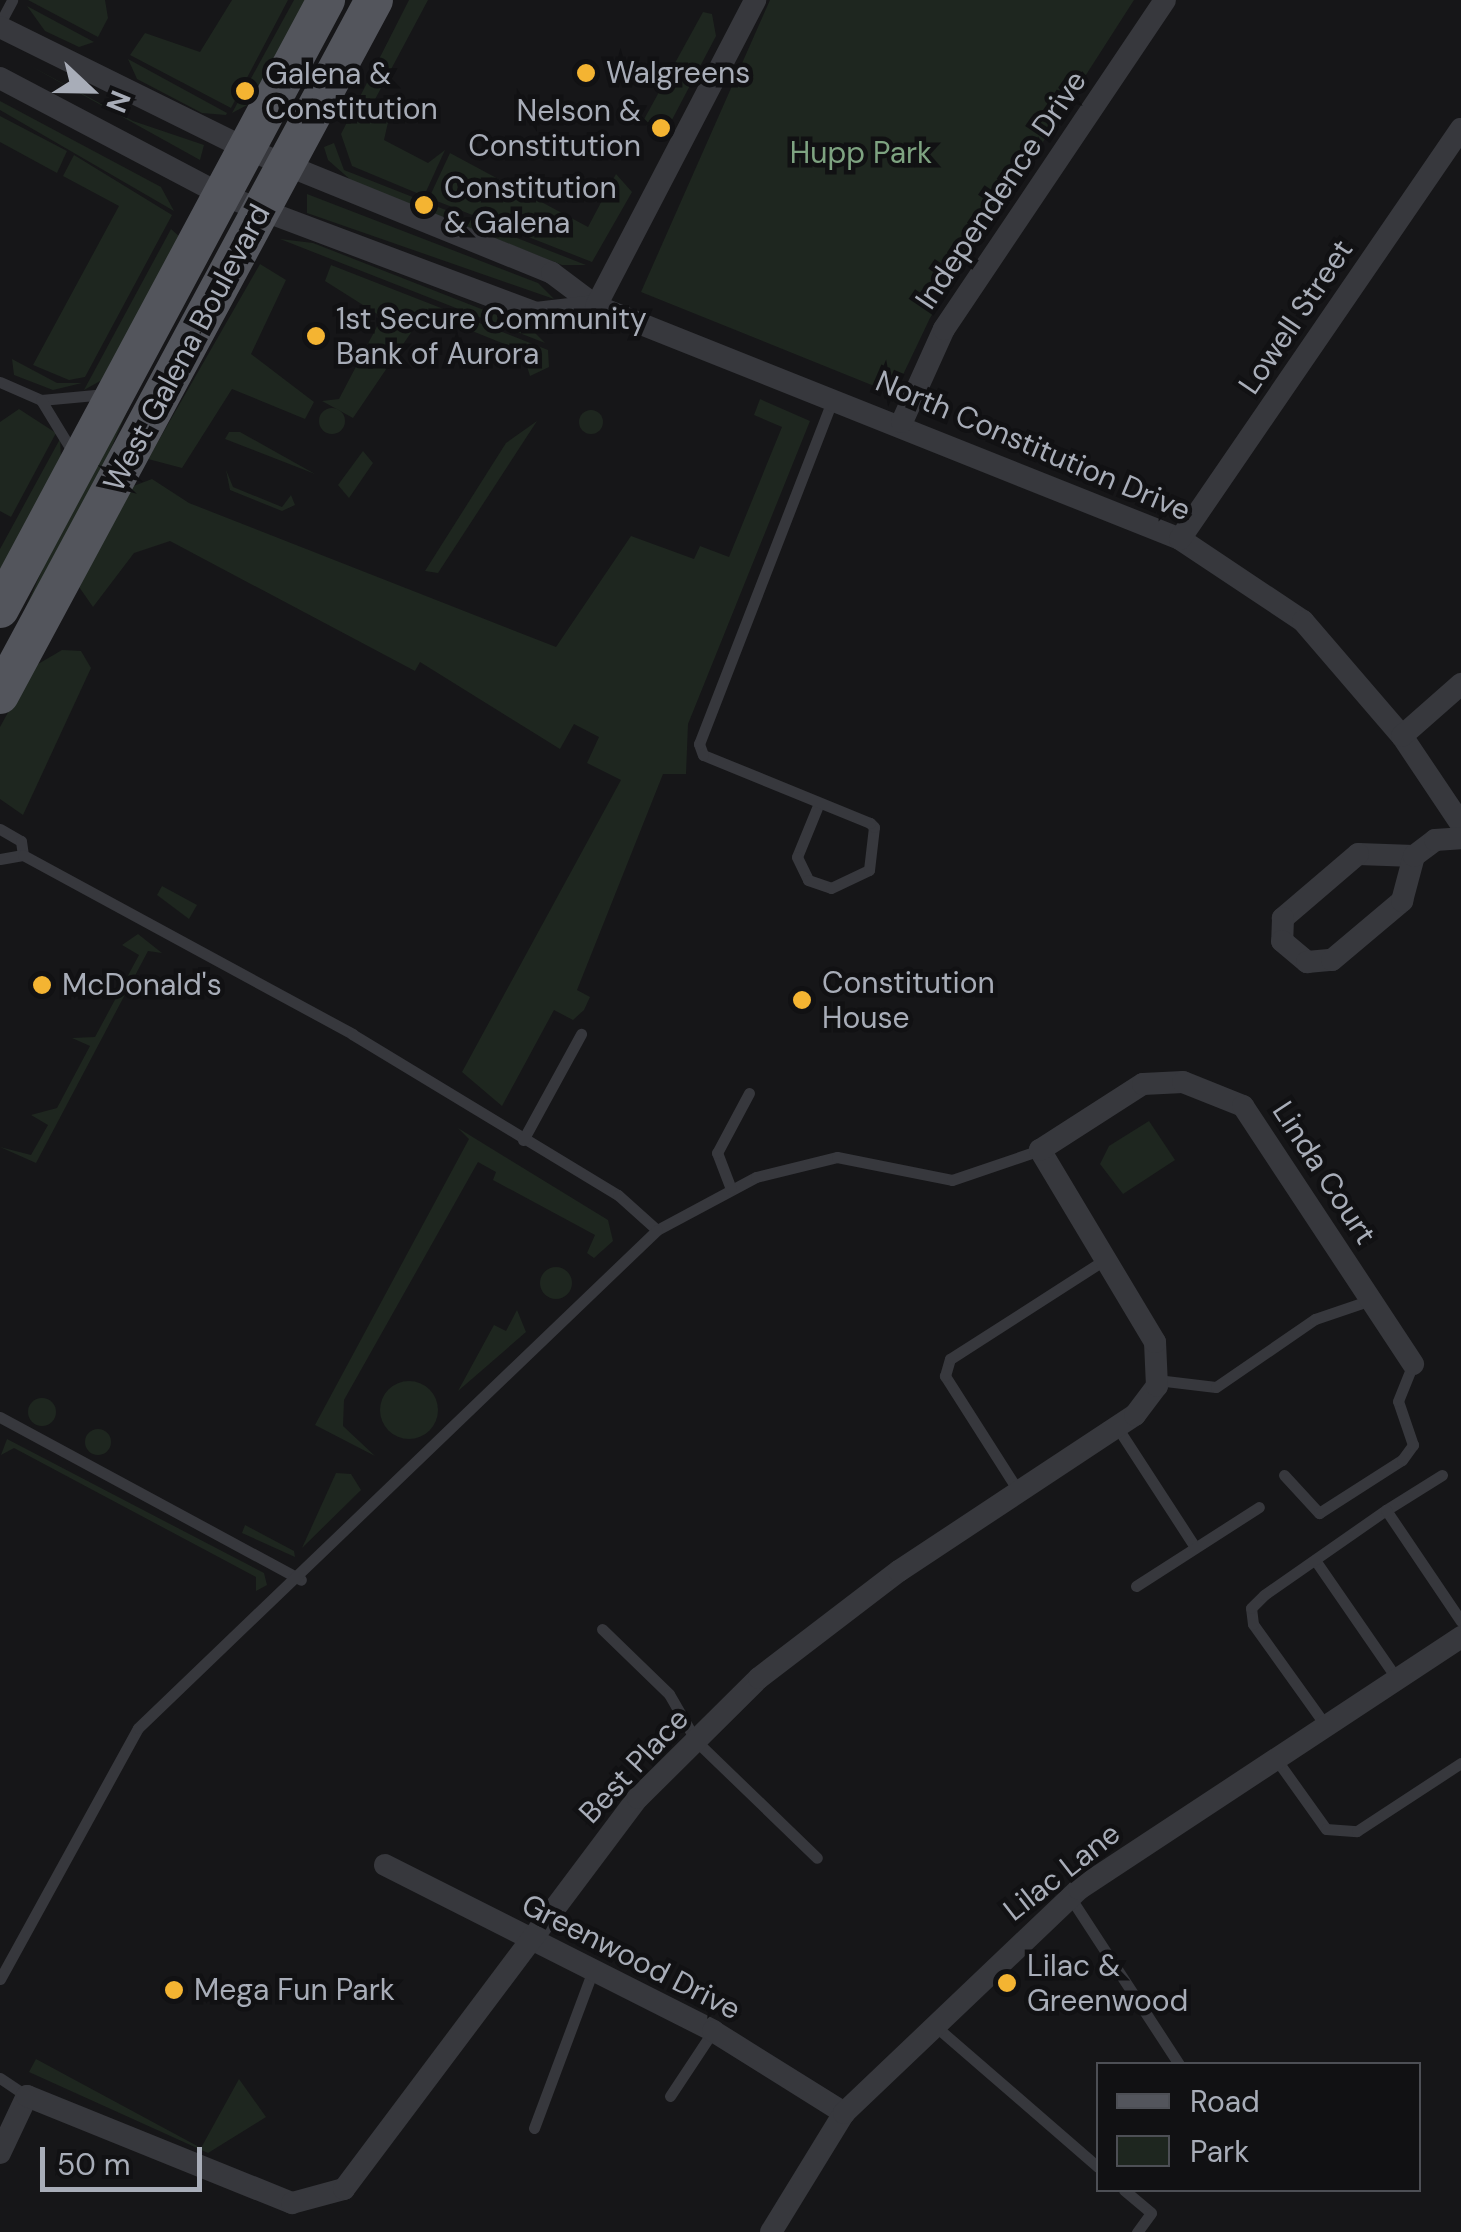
<!DOCTYPE html>
<style>
body{margin:0}
#map{position:relative;width:1461px;height:2232px;overflow:hidden;background:#161618;font-family:"DM Sans",sans-serif}
div>[style]{position:absolute}
[style*='--x']{left:calc(var(--x)*1px);top:calc(var(--y)*1px);width:calc(var(--w)*1px);rotate:calc(var(--a)*1deg)}
.green>*{inset:0;background:#1e261f}
.round{border-radius:50%}
.service>*{height:11px;margin:-5.5px;padding:0 5.5px;transform-origin:5.5px;border-radius:5.5px;background:#37383d}
.minor>*{height:22px;margin:-11px;padding:0 11px;transform-origin:11px;border-radius:11px;background:#37383d}
.primary>*{height:38px;margin:-19px;padding:0 19px;transform-origin:19px;border-radius:19px;background:#53555c}
.dots>*{width:28px;height:28px;translate:-50% -50%;box-sizing:border-box;border:5px solid #111113;border-radius:50%}
span{translate:-50% -50%;white-space:nowrap;text-align:center;line-height:1.15;-webkit-text-stroke:9px #111113;paint-order:stroke}
.poi-label{font-size:30px;color:#a8adb8}
.left{translate:0 -50%;text-align:left}
.right{translate:-100% -50%;text-align:right}
.park-label{font-size:30px;color:#7ea381}
.street-label{font-size:30px;color:#a8adb8}
.legend{position:absolute;left:1096px;top:2062px;width:325px;height:130px;box-sizing:border-box;background:#111113;border:2px solid #4d4f55;margin:0;padding:12px 18px;list-style:none;font-size:30px;color:#a8adb8}
.legend li{display:flex;align-items:center;gap:20px;height:50px}
.legend b{width:50px;border:2px solid #4d4f55}
.north{position:absolute;left:40px;top:40px;width:100px;height:100px;-webkit-text-stroke:8px #111113;paint-order:stroke;rotate:112deg;font-size:28px;font-weight:700;line-height:40px;text-align:center;color:#a8adb8}
.north::after{content:'';display:block;margin:auto;width:35px;height:45px;background:#a8adb8;clip-path:polygon(50% 0,100% 100%,50% 72%,0 100%)}
.scale{position:absolute;left:40px;top:2147px;width:162px;height:45px;box-sizing:border-box;border:5px solid #a8adb8;border-top:0;padding-left:12px;font-size:30px;line-height:35px;white-space:nowrap;color:#a8adb8;-webkit-text-stroke:8px #111113;paint-order:stroke}
</style>
<div id="map">
<div class="green">
<i style="clip-path:polygon(28px 0,105px 0,108px 18px,98px 37px)"></i>
<i style="clip-path:polygon(232px 0,288px 0,231px 108px,130px 55px,145px 33px,200px 52px)"></i>
<i style="clip-path:polygon(294px 0,310px 0,253px 102px,232px 113px)"></i>
<i style="clip-path:polygon(409px 0,428px 0,372px 105px,389px 118px,384px 140px,428px 163px,445px 150px,424px 196px,352px 166px,341px 134px)"></i>
<i style="clip-path:polygon(770px 0,1134px 0,930px 318px,901px 379px,884px 390px,641px 292px)"></i>
<i style="clip-path:polygon(27px 6px,94px 42px,79px 47px,45px 31px)"></i>
<i style="clip-path:polygon(703px 12px,712px 14px,716px 36px,664px 135px,642px 123px)"></i>
<i style="clip-path:polygon(128px 59px,227px 113px,226px 115px,202px 113px,137px 79px)"></i>
<i style="clip-path:polygon(27px 64px,133px 121px,204px 145px,200px 160px)"></i>
<i style="clip-path:polygon(0 101px,161px 187px,174px 211px,0 110px)"></i>
<i style="clip-path:polygon(0 116px,67px 151px,57px 173px,0 142px)"></i>
<i style="clip-path:polygon(334px 143px,344px 170px,586px 265px,562px 265px,353px 182px,328px 160px,324px 147px)"></i>
<i style="clip-path:polygon(450px 153px,588px 227px,616px 174px,632px 192px,592px 262px,429px 198px)"></i>
<i style="clip-path:polygon(74px 155px,172px 215px,85px 377px,69px 380px,33px 365px,119px 206px,63px 176px)"></i>
<i style="clip-path:polygon(307px 194px,538px 283px,554px 299px,307px 213px)"></i>
<i style="clip-path:polygon(171px 229px,180px 237px,102px 380px,84px 390px)"></i>
<i style="clip-path:polygon(280px 239px,313px 243px,530px 328px,545px 343px)"></i>
<i style="clip-path:polygon(260px 264px,286px 280px,251px 354px,314px 402px,305px 419px,232px 389px,182px 468px,148px 459px)"></i>
<i style="clip-path:polygon(331px 265px,548px 350px,549px 367px,530px 376px,522px 351px,425px 312px,353px 418px,322px 401px,339px 399px,382px 317px,325px 281px)"></i>
<i style="clip-path:polygon(12px 359px,57px 383px,82px 383px,53px 390px,14px 375px)"></i>
<i style="clip-path:polygon(760px 399px,810px 421px,688px 724px,686px 774px,663px 774px,577px 990px,590px 997px,584px 1010px,573px 1020px,554px 1010px,502px 1106px,462px 1072px,621px 780px,587px 763px,599px 737px,574px 724px,560px 749px,420px 662px,415px 671px,170px 541px,134px 553px,93px 607px,77px 584px,131px 487px,152px 479px,189px 503px,556px 647px,631px 536px,694px 559px,700px 546px,729px 557px,782px 427px,754px 415px)"></i>
<i style="clip-path:polygon(130px 404px,79px 523px,31px 612px,26px 607px,82px 479px)"></i>
<i class="round" style="left:319px;top:408px;width:26px;height:26px"></i>
<i style="clip-path:polygon(19px 409px,56px 433px,11px 517px,0 511px,0 422px)"></i>
<i class="round" style="left:579px;top:410px;width:24px;height:24px"></i>
<i style="clip-path:polygon(537px 421px,438px 573px,425px 571px,506px 443px)"></i>
<i style="clip-path:polygon(229px 432px,240px 432px,315px 474px,225px 439px)"></i>
<i style="clip-path:polygon(60px 439px,61px 460px,0 578px,0 549px)"></i>
<i style="clip-path:polygon(363px 451px,373px 463px,349px 498px,338px 485px)"></i>
<i style="clip-path:polygon(226px 470px,233px 487px,282px 507px,291px 495px,295px 505px,282px 511px,230px 490px)"></i>
<i style="clip-path:polygon(62px 650px,81px 651px,91px 668px,23px 815px,0 799px,0 727px,33px 667px)"></i>
<i style="clip-path:polygon(162px 886px,197px 905px,189px 919px,157px 895px)"></i>
<i style="clip-path:polygon(138px 934px,162px 953px,148px 951px,36px 1163px,0 1147px,31px 1155px,48px 1125px,31px 1115px,57px 1108px,90px 1046px,72px 1038px,95px 1037px,139px 955px,122px 945px)"></i>
<i style="clip-path:polygon(1149px 1121px,1175px 1160px,1123px 1194px,1100px 1164px,1109px 1146px)"></i>
<i style="clip-path:polygon(458px 1128px,608px 1220px,613px 1241px,594px 1258px,587px 1253px,595px 1235px,493px 1180px,496px 1172px,478px 1162px,344px 1400px,343px 1426px,375px 1456px,315px 1425px,469px 1139px)"></i>
<i class="round" style="left:540px;top:1267px;width:32px;height:32px"></i>
<i style="clip-path:polygon(517px 1310px,526px 1332px,458px 1391px,494px 1325px,506px 1331px)"></i>
<i class="round" style="left:380px;top:1381px;width:58px;height:58px"></i>
<i class="round" style="left:28px;top:1398px;width:28px;height:28px"></i>
<i class="round" style="left:85px;top:1429px;width:26px;height:26px"></i>
<i style="clip-path:polygon(7px 1439px,264px 1573px,267px 1585px,256px 1591px,256px 1577px,14px 1448px,1px 1455px)"></i>
<i style="clip-path:polygon(336px 1473px,351px 1474px,361px 1490px,302px 1548px)"></i>
<i style="clip-path:polygon(245px 1525px,294px 1551px,295px 1557px,242px 1533px)"></i>
<i style="clip-path:polygon(36px 2059px,201px 2148px,239px 2079px,266px 2117px,208px 2153px,29px 2072px)"></i>
</div>
<div class="service">
<i style="--x:0;--y:23;--w:26;--a:-62"></i>
<i style="--x:0;--y:382;--w:45;--a:23.7"></i>
<i style="--x:41;--y:400;--w:65;--a:-5.3"></i>
<i style="--x:41;--y:400;--w:60;--a:58.7"></i>
<i style="--x:819;--y:803;--w:58;--a:112.2"></i>
<i style="--x:797;--y:857;--w:25;--a:64"></i>
<i style="--x:808;--y:880;--w:24;--a:19"></i>
<i style="--x:831;--y:888;--w:42;--a:-25.3"></i>
<i style="--x:869;--y:870;--w:43;--a:-83.4"></i>
<i style="--x:874;--y:827;--w:6;--a:-135"></i>
<i style="--x:870;--y:823;--w:180;--a:-157.8"></i>
<i style="--x:703;--y:755;--w:12;--a:-110"></i>
<i style="--x:699;--y:744;--w:370;--a:-68.8"></i>
<i style="--x:0;--y:829;--w:24;--a:30"></i>
<i style="--x:21;--y:841;--w:14;--a:82"></i>
<i style="--x:0;--y:859;--w:23;--a:-10"></i>
<i style="--x:23;--y:855;--w:375;--a:28.5"></i>
<i style="--x:352;--y:1034;--w:311;--a:31.2"></i>
<i style="--x:618;--y:1195;--w:52;--a:41.9"></i>
<i style="--x:657;--y:1230;--w:112;--a:-28.2"></i>
<i style="--x:756;--y:1177;--w:83;--a:-13.9"></i>
<i style="--x:837;--y:1157;--w:117;--a:11.3"></i>
<i style="--x:952;--y:1180;--w:93;--a:-18.8"></i>
<i style="--x:523;--y:1140;--w:121;--a:-61.3"></i>
<i style="--x:731;--y:1189;--w:39;--a:-111"></i>
<i style="--x:717;--y:1153;--w:68;--a:-61.9"></i>
<i style="--x:1157;--y:1380;--w:59;--a:6.8"></i>
<i style="--x:1216;--y:1387;--w:120;--a:-34.5"></i>
<i style="--x:1315;--y:1319;--w:59;--a:-18.7"></i>
<i style="--x:0;--y:1417;--w:342;--a:28.4"></i>
<i style="--x:1117;--y:1427;--w:143;--a:57"></i>
<i style="--x:1284;--y:1475;--w:52;--a:47.4"></i>
<i style="--x:1319;--y:1513;--w:98;--a:-32.6"></i>
<i style="--x:1402;--y:1460;--w:19;--a:-54"></i>
<i style="--x:1413;--y:1445;--w:46;--a:-108.8"></i>
<i style="--x:1398;--y:1401;--w:40;--a:-68"></i>
<i style="--x:1019;--y:1492;--w:138;--a:-122.5"></i>
<i style="--x:945;--y:1376;--w:18;--a:-74"></i>
<i style="--x:950;--y:1359;--w:185;--a:-32.7"></i>
<i style="--x:1386;--y:1510;--w:66;--a:-32"></i>
<i style="--x:1315;--y:1560;--w:145;--a:55.4"></i>
<i style="--x:1136;--y:1586;--w:146;--a:-32.7"></i>
<i style="--x:602;--y:1629;--w:93;--a:44.1"></i>
<i style="--x:669;--y:1694;--w:54;--a:60.1"></i>
<i style="--x:696;--y:1741;--w:168;--a:44"></i>
<i style="--x:1326;--y:1726;--w:125;--a:-125.6"></i>
<i style="--x:1253;--y:1624;--w:16;--a:-97"></i>
<i style="--x:1251;--y:1608;--w:18;--a:-45"></i>
<i style="--x:1264;--y:1595;--w:149;--a:-34.9"></i>
<i style="--x:1386;--y:1510;--w:134;--a:56"></i>
<i style="--x:1276;--y:1759;--w:86;--a:54.5"></i>
<i style="--x:1326;--y:1829;--w:31;--a:4"></i>
<i style="--x:1357;--y:1831;--w:124;--a:-33.2"></i>
<i style="--x:1070;--y:1897;--w:199;--a:56.9"></i>
<i style="--x:0;--y:1979;--w:286;--a:-61.2"></i>
<i style="--x:138;--y:1728;--w:719;--a:-43.82"></i>
<i style="--x:934;--y:2025;--w:217;--a:40.9"></i>
<i style="--x:0;--y:2078;--w:32;--a:34"></i>
<i style="--x:670;--y:2096;--w:78;--a:-56.5"></i>
<i style="--x:534;--y:2128;--w:169;--a:-69.5"></i>
<i style="--x:1124;--y:2190;--w:35;--a:40"></i>
<i style="--x:1151;--y:2213;--w:24;--a:126"></i>
</div>
<div class="minor">
<i style="--x:0;--y:27;--w:275;--a:26.3"></i>
<i style="--x:247;--y:149;--w:329;--a:22.1"></i>
<i style="--x:552;--y:273;--w:55;--a:36.9"></i>
<i style="--x:596;--y:306;--w:629;--a:21.75"></i>
<i style="--x:1180;--y:539;--w:148;--a:33.7"></i>
<i style="--x:1303;--y:621;--w:152;--a:49.3"></i>
<i style="--x:1402;--y:736;--w:106;--a:56.2"></i>
<i style="--x:0;--y:78;--w:251;--a:27.8"></i>
<i style="--x:222;--y:195;--w:335;--a:20.6"></i>
<i style="--x:536;--y:313;--w:60;--a:-6.7"></i>
<i style="--x:596;--y:306;--w:345;--a:-62.5"></i>
<i style="--x:902;--y:422;--w:102;--a:-65.7"></i>
<i style="--x:944;--y:329;--w:396;--a:-56.1"></i>
<i style="--x:1180;--y:539;--w:497;--a:-55.6"></i>
<i style="--x:1402;--y:736;--w:79;--a:-41.4"></i>
<i style="--x:1414;--y:856;--w:56;--a:-178"></i>
<i style="--x:1358;--y:854;--w:99;--a:139.5"></i>
<i style="--x:1283;--y:918;--w:23;--a:92"></i>
<i style="--x:1282;--y:941;--w:33;--a:40"></i>
<i style="--x:1307;--y:962;--w:25;--a:-5"></i>
<i style="--x:1332;--y:960;--w:92;--a:-40.1"></i>
<i style="--x:1402;--y:901;--w:47;--a:-75.1"></i>
<i style="--x:1414;--y:856;--w:26;--a:-37"></i>
<i style="--x:1435;--y:840;--w:26;--a:-4"></i>
<i style="--x:385;--y:1865;--w:368;--a:26.8"></i>
<i style="--x:713;--y:2031;--w:155;--a:32"></i>
<i style="--x:0;--y:2153;--w:63;--a:-64.7"></i>
<i style="--x:27;--y:2096;--w:286;--a:22"></i>
<i style="--x:292;--y:2203;--w:54;--a:-15.1"></i>
<i style="--x:344;--y:2189;--w:489;--a:-53.1"></i>
<i style="--x:638;--y:1798;--w:170;--a:-44.8"></i>
<i style="--x:759;--y:1678;--w:176;--a:-37.4"></i>
<i style="--x:899;--y:1571;--w:283;--a:-33.5"></i>
<i style="--x:1135;--y:1415;--w:36;--a:-53"></i>
<i style="--x:1157;--y:1386;--w:44;--a:-92.6"></i>
<i style="--x:1155;--y:1342;--w:224;--a:-120.9"></i>
<i style="--x:1040;--y:1150;--w:122;--a:-32.7"></i>
<i style="--x:1143;--y:1084;--w:40;--a:-2.9"></i>
<i style="--x:1183;--y:1082;--w:65;--a:21.8"></i>
<i style="--x:1243;--y:1106;--w:309;--a:56.6"></i>
<i style="--x:771;--y:2232;--w:140;--a:-58.5"></i>
<i style="--x:844;--y:2113;--w:325;--a:-43.6"></i>
<i style="--x:1079;--y:1889;--w:458;--a:-33.4"></i>
</div>
<div class="primary">
<i style="--x:0;--y:609;--w:691;--a:-61.84"></i>
<i style="--x:0;--y:695;--w:789;--a:-61.71"></i>
</div>
<div class="dots">
<i style="left:586px;top:73px;background:#f4b432"></i>
<i style="left:245px;top:91px;background:#f4b432"></i>
<i style="left:661px;top:128px;background:#f4b432"></i>
<i style="left:424px;top:205px;background:#f4b432"></i>
<i style="left:316px;top:336px;background:#f4b432"></i>
<i style="left:42px;top:985px;background:#f4b432"></i>
<i style="left:802px;top:1000px;background:#f4b432"></i>
<i style="left:1007px;top:1983px;background:#f4b432"></i>
<i style="left:174px;top:1990px;background:#f4b432"></i>
</div>
<div class="poi-label">
<span class="left" style="left:606px;top:73px">Walgreens</span>
<span class="left" style="left:265px;top:91px">Galena &amp;<br>Constitution</span>
<span class="right" style="left:641px;top:128px">Nelson &amp;<br>Constitution</span>
<span class="left" style="left:444px;top:205px">Constitution<br>&amp; Galena</span>
<span class="left" style="left:336px;top:336px">1st Secure Community<br>Bank of Aurora</span>
<span class="left" style="left:822px;top:1000px">Constitution<br>House</span>
<span class="left" style="left:62px;top:985px">McDonald's</span>
<span class="left" style="left:1027px;top:1983px">Lilac &amp;<br>Greenwood</span>
<span class="left" style="left:194px;top:1990px">Mega Fun Park</span>
</div>
<div class="park-label">
<span style="left:861px;top:153px">Hupp Park</span>
</div>
<div class="street-label">
<span style="left:1001px;top:190px;rotate:-56deg">Independence Drive</span>
<span style="left:1296px;top:317px;rotate:-56deg">Lowell Street</span>
<span style="left:187px;top:348px;rotate:-62deg">West Galena Boulevard</span>
<span style="left:1033px;top:446px;rotate:23deg">North Constitution Drive</span>
<span style="left:1324px;top:1173px;rotate:57deg">Linda Court</span>
<span style="left:634px;top:1766px;rotate:-47deg">Best Place</span>
<span style="left:1062px;top:1872px;rotate:-38deg">Lilac Lane</span>
<span style="left:631px;top:1957px;rotate:27deg">Greenwood Drive</span>
</div>
<ul class="legend">
<li><b style="height:12px;background:#53555c"></b>Road</li>
<li><b style="height:28px;background:#1e261f"></b>Park</li>
</ul>
<div class="north">N</div>
<div class="scale">50 m</div>
</div>
